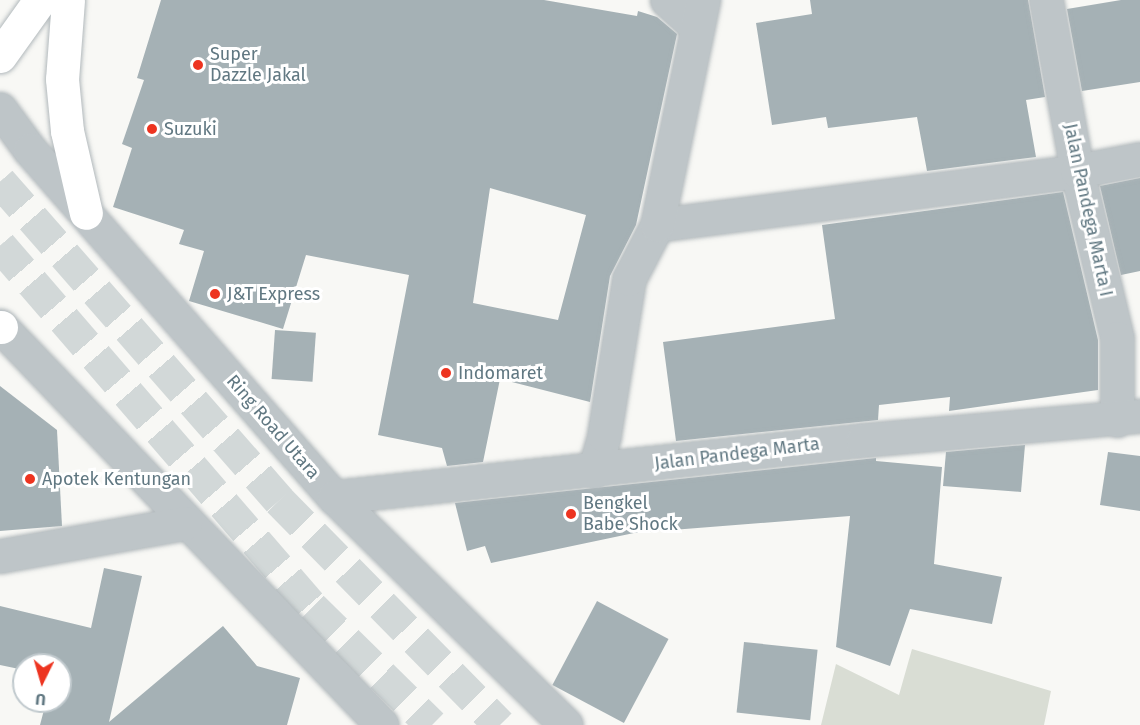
<!DOCTYPE html>
<style>
body{margin:0}
#map{position:relative;width:1140px;height:725px;overflow:hidden;background:#f8f8f5;font-family:"Fira Sans",sans-serif}
div>[style]{position:absolute}
[style*='--x']{left:calc(var(--x)*1px);top:calc(var(--y)*1px);width:calc(var(--w)*1px);rotate:calc(var(--a)*1deg)}
.green>*{inset:0;background:#d9ddd4}
.building>*{inset:0;background:#a5b1b5;transform-origin:0 0}
.highway-tunnel>*{height:33px;margin-top:-16.5px;transform-origin:0;background:repeating-linear-gradient(90deg,#d2d8d8 0 33px,transparent 0 49px)}
.roads{filter:drop-shadow(0 0 2px #b2b9bc) drop-shadow(0 0 2px #b2b9bc)}
.minor>*{height:33px;margin:-16.5px;padding:0 16.5px;transform-origin:16.5px;border-radius:16.5px;background:#bec5c8}
.major>*{height:33px;margin:-16.5px;padding:0 16.5px;transform-origin:16.5px;border-radius:16.5px;background:#fff}
.highway>*{height:33px;margin:-16.5px;padding:0 16.5px;transform-origin:16.5px;border-radius:16.5px;background:#fff}
.dots>*{width:16px;height:16px;translate:-50% -50%;box-sizing:border-box;border:3px solid #fff;border-radius:50%}
span{translate:-50% -50%;white-space:nowrap;text-align:center;line-height:1.15;-webkit-text-stroke:6px #fff;paint-order:stroke}
.poi-label{font-size:18px;color:#617882}
.left{translate:0 -50%;text-align:left}
.street-label{font-size:18px;color:#617882}
.north{position:absolute;left:12px;top:653px;width:60px;height:60px;box-sizing:border-box;background:#fff;border:2px solid #c0c9cd;border-radius:50%;rotate:185deg;font-size:16px;font-weight:700;line-height:24px;text-align:center;color:#617882}
.north::after{content:'';display:block;margin:auto;width:21px;height:27px;background:#ed3420;clip-path:polygon(50% 0,100% 100%,50% 72%,0 100%)}
</style>
<div id="map">
<div class="green">
<i style="clip-path:polygon(912px 649px,1051px 691px,1044px 725px,821px 725px,836px 664px,899px 695px)"></i>
</div>
<div class="building">
<i style="clip-path:polygon(evenodd,161px 0,544px 0,637px 16px,638px 11px,657px 17px,677px 34px,636px 225px,610px 276px,590px 402px,500px 379px,483px 462px,447px 466px,442px 448px,378px 435px,409px 275px,306px 255px,283px 329px,189px 301px,204px 251px,179px 244px,184px 230px,113px 207px,132px 148px,122px 144px,144px 80px,137px 78px,161px 0,490px 188px,586px 215px,558px 320px,473px 303px,490px 188px)"></i>
<i style="clip-path:polygon(810px 0,1028px 0,1045px 97px,1026px 100px,1036px 157px,927px 171px,917px 117px,828px 128px,826px 117px,772px 125px,756px 23px,812px 14px)"></i>
<i style="clip-path:polygon(1121px 0,1140px 0,1140px 82px,1082px 91px,1067px 9px)"></i>
<i style="clip-path:polygon(1140px 178px,1140px 271px,1121px 275px,1100px 186px)"></i>
<i style="clip-path:polygon(1063px 192px,1098px 340px,1098px 390px,949px 411px,950px 397px,879px 405px,878px 420px,676px 441px,663px 342px,835px 319px,822px 225px)"></i>
<i style="left:275px;top:330px;width:41px;height:49px;rotate:4deg"></i>
<i style="clip-path:polygon(0 386px,57px 430px,62px 526px,0 531px)"></i>
<i style="clip-path:polygon(1025px 445px,1021px 492px,943px 486px,946px 452px)"></i>
<i style="clip-path:polygon(1108px 452px,1140px 456px,1140px 511px,1100px 505px)"></i>
<i style="clip-path:polygon(876px 458px,876px 461px,942px 467px,934px 564px,1002px 577px,992px 624px,910px 609px,890px 666px,836px 647px,850px 516px,634px 533px,491px 563px,485px 546px,467px 551px,455px 503px)"></i>
<i style="clip-path:polygon(104px 568px,142px 576px,109px 722px,223px 626px,257px 666px,300px 678px,287px 725px,40px 725px,45px 706px,29px 701px,60px 701px,60px 665px,24px 665px,24px 670px,0 665px,0 606px,91px 628px)"></i>
<i style="left:597px;top:601px;width:81px;height:95px;rotate:28deg"></i>
<i style="left:744px;top:642px;width:74px;height:71px;rotate:6deg"></i>
</div>
<div class="highway-tunnel">
<i style="--x:0;--y:181;--w:424;--a:48.8"></i>
<i style="--x:279;--y:500;--w:315;--a:45.5"></i>
<i style="--x:0;--y:245;--w:478;--a:49.2"></i>
<i style="--x:312;--y:607;--w:168;--a:44.5"></i>
</div>
<div class="roads">
<div class="minor">
<i style="--x:667;--y:0;--w:39;--a:42"></i>
<i style="--x:1046;--y:0;--w:174;--a:79.7"></i>
<i style="--x:1077;--y:171;--w:172;--a:76.5"></i>
<i style="--x:1117;--y:338;--w:82;--a:90"></i>
<i style="--x:0;--y:109;--w:51;--a:53.8"></i>
<i style="--x:30;--y:150;--w:461;--a:48.8"></i>
<i style="--x:334;--y:497;--w:325;--a:44.5"></i>
<i style="--x:657;--y:225;--w:423;--a:-7.3"></i>
<i style="--x:1077;--y:171;--w:64;--a:-10.8"></i>
<i style="--x:0;--y:326;--w:552;--a:46.25"></i>
<i style="--x:594;--y:471;--w:37;--a:-74"></i>
<i style="--x:604;--y:435;--w:158;--a:-80.9"></i>
<i style="--x:629;--y:279;--w:61;--a:-62.6"></i>
<i style="--x:657;--y:225;--w:230;--a:-78.4"></i>
<i style="--x:334;--y:497;--w:532;--a:-6.15"></i>
<i style="--x:863;--y:440;--w:278;--a:-5"></i>
<i style="--x:0;--y:556;--w:188;--a:-10.1"></i>
</div>
<div class="major">
<i style="--x:0;--y:56;--w:69;--a:-54.5"></i>
<i style="--x:0;--y:327;--w:1;--a:0"></i>
</div>
<div class="highway">
<i style="--x:68;--y:0;--w:79;--a:94.3"></i>
<i style="--x:62;--y:79;--w:52;--a:84.5"></i>
<i style="--x:67;--y:131;--w:84;--a:77"></i>
</div>
</div>
<div class="dots">
<i style="left:198px;top:65px;background:#ed3420"></i>
<i style="left:152px;top:129px;background:#ed3420"></i>
<i style="left:215px;top:294px;background:#ed3420"></i>
<i style="left:446px;top:373px;background:#ed3420"></i>
<i style="left:30px;top:479px;background:#ed3420"></i>
<i style="left:571px;top:514px;background:#ed3420"></i>
</div>
<div class="poi-label">
<span class="left" style="left:210px;top:65px">Super<br>Dazzle Jakal</span>
<span class="left" style="left:164px;top:129px">Suzuki</span>
<span class="left" style="left:227px;top:294px">J&amp;T Express</span>
<span class="left" style="left:458px;top:373px">Indomaret</span>
<span class="left" style="left:42px;top:479px">Apotek Kentungan</span>
<span class="left" style="left:583px;top:514px">Bengkel<br>Babe Shock</span>
</div>
<div class="street-label">
<span style="left:1088px;top:210px;rotate:78deg">Jalan Pandega Marta I</span>
<span style="left:273px;top:427px;rotate:49deg">Ring Road Utara</span>
<span style="left:737px;top:454px;rotate:-7deg">Jalan Pandega Marta</span>
</div>
<div class="north">U</div>
</div>
